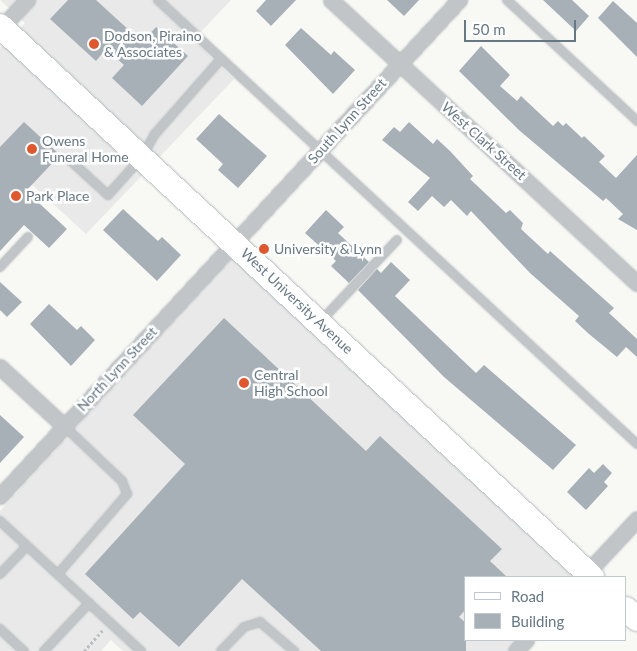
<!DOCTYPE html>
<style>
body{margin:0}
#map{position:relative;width:637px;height:651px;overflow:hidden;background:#f8f8f5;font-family:Lato,sans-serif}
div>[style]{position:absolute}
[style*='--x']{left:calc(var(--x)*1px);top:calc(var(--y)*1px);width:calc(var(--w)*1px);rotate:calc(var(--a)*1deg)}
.built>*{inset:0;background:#e8e9e8}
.building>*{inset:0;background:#a7b0b6}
.path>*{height:2.5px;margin-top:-1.25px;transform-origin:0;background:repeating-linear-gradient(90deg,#bbbec0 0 2.5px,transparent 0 5px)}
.roads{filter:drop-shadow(0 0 1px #b4b9bc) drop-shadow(0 0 1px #b4b9bc)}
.lane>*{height:8px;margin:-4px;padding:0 4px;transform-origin:4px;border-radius:4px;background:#c1c5c8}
.street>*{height:15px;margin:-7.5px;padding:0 7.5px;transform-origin:7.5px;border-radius:7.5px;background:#c1c5c8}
.primary>*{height:24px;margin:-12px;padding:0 12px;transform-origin:12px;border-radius:12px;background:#fff}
.dots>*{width:14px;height:14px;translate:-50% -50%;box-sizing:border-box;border:2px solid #fff;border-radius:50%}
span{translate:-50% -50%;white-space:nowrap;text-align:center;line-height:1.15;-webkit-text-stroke:5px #fff;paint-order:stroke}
.poi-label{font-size:14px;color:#677885}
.left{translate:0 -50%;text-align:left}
.street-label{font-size:14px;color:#677885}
.legend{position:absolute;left:464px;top:576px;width:162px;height:65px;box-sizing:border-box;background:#fff;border:1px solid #c2c9ce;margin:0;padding:6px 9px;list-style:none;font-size:15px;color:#677885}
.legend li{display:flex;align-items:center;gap:10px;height:25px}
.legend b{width:25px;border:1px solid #c2c9ce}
.scale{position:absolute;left:464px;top:20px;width:112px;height:22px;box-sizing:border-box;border:2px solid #677885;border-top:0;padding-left:6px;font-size:15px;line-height:18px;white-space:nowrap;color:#677885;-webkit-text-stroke:4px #fff;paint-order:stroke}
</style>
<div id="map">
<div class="built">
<i style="clip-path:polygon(0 0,231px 0,193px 40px,234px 79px,86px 234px,0 155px,0 48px,25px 23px)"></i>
<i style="clip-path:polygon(234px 255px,577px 577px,466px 577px,466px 640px,519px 640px,508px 651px,123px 651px,111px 640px,101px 651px,0 651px,0 511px)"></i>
</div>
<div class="building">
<i style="clip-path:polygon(68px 0,96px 0,142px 42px,156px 27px,188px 56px,142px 106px,112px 78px,124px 65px,106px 49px,96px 61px,50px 19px)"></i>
<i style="clip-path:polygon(266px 0,296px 0,271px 26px,256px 11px)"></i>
<i style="clip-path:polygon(387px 0,419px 0,404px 16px)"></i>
<i style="clip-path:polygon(543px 0,572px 0,589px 16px,576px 31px)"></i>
<i style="clip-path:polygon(613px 1px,637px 23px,637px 57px,598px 18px)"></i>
<i style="clip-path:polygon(301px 28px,331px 55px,334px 51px,355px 70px,333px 94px,285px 45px)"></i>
<i style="clip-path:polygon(481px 46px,510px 75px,500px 86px,517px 101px,521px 96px,553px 126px,558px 121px,563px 126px,566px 123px,582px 138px,584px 136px,605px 156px,599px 162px,616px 178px,637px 155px,637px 230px,618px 219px,623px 214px,606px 198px,603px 201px,520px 131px,459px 71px)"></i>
<i style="clip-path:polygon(219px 114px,267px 156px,238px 188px,218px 170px,223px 164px,196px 139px)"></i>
<i style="clip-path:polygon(24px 122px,60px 155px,26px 191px,67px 229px,49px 248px,24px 225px,0 251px,0 147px)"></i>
<i style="clip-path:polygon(409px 122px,433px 144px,437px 139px,450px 151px,473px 176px,470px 179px,506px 213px,510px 210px,523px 223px,521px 229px,548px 254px,550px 251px,614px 308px,609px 313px,637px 339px,637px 357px,626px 347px,617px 357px,589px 334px,575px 321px,579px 316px,530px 273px,471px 211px,467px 216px,451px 200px,444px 207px,432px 196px,418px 211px,408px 202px,430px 178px,382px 140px,394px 127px,400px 132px)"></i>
<i style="clip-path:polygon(123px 209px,158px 241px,162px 237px,181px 255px,157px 281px,103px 230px)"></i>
<i style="clip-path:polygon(326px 210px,344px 227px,338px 233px,369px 262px,349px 283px,331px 266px,336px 261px,305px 233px)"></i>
<i style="clip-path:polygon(391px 262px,410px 280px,395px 296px,476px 373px,484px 365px,576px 445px,553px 470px,444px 377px,358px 290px,377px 269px,381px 273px)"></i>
<i style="clip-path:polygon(0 282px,22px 302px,7px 317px,0 310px)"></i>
<i style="clip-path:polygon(49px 304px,77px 330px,81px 326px,95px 340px,71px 366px,30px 324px)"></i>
<i style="clip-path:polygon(224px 318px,366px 451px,380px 436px,502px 549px,490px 561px,507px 577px,466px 577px,466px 609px,459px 617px,466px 623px,466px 651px,321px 651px,242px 579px,179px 647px,140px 612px,133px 619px,85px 574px,185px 464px,133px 415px)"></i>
<i style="clip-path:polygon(0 415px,24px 437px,0 463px)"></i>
<i style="clip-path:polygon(603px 464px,612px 473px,604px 482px,608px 486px,586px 510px,567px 492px,589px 468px,594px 473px)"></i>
</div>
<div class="path">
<i style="--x:84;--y:651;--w:28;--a:-48"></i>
</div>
<div class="roads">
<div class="lane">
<i style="--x:158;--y:0;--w:653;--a:42.83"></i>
<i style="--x:507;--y:0;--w:178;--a:42.9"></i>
<i style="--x:71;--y:161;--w:50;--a:42.6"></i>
<i style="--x:108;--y:195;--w:51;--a:-48.2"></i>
<i style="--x:142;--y:157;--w:26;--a:-61"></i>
<i style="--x:155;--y:134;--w:100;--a:-48.7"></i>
<i style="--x:0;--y:267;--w:41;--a:-47"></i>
<i style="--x:321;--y:321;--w:111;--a:-46.8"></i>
<i style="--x:0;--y:521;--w:192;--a:42.7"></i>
<i style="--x:0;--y:574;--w:39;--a:-46"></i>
<i style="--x:58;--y:574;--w:106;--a:-49.2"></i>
<i style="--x:127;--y:494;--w:14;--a:-111"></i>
<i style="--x:122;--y:481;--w:80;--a:-136.5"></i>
<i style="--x:0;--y:629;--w:33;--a:43"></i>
<i style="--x:44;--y:651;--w:66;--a:-46.8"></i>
<i style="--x:221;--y:651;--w:33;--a:-46"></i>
<i style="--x:244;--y:627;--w:17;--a:-17"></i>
<i style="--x:260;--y:622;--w:45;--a:40.5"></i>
</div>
<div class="street">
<i style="--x:331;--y:0;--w:417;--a:42.8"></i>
<i style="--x:0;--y:29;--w:40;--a:-47"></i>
<i style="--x:0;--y:367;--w:87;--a:42.7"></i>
<i style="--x:0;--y:496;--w:676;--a:-47.22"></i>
<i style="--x:583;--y:577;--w:79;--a:-47"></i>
<i style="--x:516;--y:651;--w:15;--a:-48"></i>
</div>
<div class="primary">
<i style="--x:0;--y:26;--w:809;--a:42.95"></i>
<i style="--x:626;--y:609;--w:15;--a:42"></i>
</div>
</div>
<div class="dots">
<i style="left:94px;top:44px;background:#df572d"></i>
<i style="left:32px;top:149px;background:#df572d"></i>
<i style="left:16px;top:196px;background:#df572d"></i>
<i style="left:264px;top:249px;background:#df572d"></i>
<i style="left:244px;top:383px;background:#df572d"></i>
</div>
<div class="poi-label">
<span class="left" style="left:104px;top:44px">Dodson, Piraino<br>&amp; Associates</span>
<span class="left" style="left:42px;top:149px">Owens<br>Funeral Home</span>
<span class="left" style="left:26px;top:196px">Park Place</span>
<span class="left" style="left:274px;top:249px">University &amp; Lynn</span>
<span class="left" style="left:254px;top:383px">Central<br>High School</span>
</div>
<div class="street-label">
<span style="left:347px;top:121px;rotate:-48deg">South Lynn Street</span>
<span style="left:484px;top:141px;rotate:42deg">West Clark Street</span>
<span style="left:297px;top:301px;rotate:43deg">West University Avenue</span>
<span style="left:117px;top:369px;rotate:-47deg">North Lynn Street</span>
</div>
<ul class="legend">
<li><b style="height:6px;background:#fff"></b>Road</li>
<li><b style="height:14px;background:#a7b0b6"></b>Building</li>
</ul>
<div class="scale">50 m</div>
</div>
